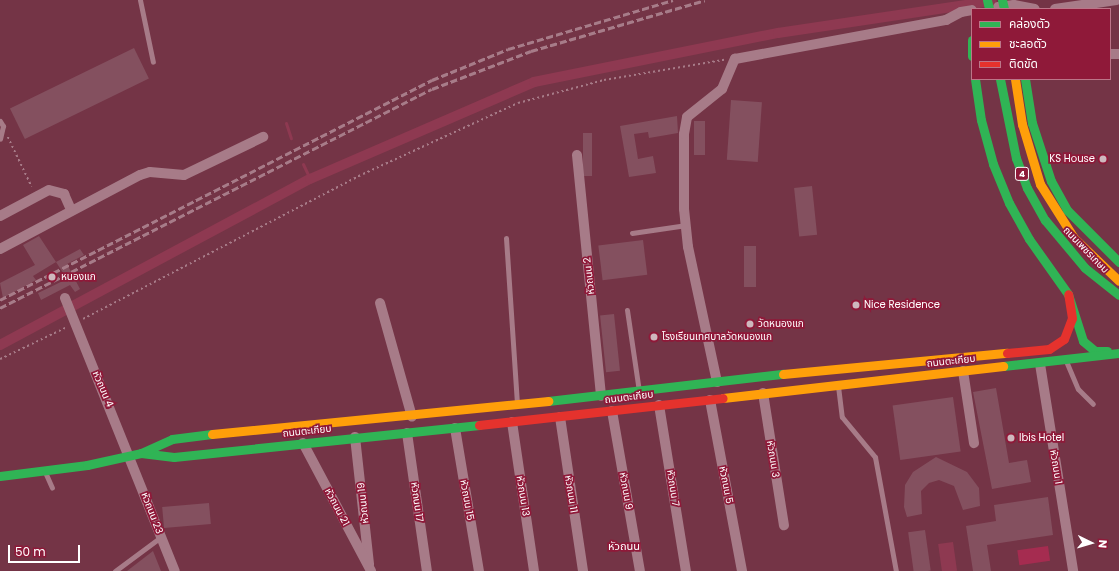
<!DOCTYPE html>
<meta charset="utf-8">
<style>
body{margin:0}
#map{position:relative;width:1119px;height:571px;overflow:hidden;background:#743446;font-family:Poppins,"Noto Sans Thai",sans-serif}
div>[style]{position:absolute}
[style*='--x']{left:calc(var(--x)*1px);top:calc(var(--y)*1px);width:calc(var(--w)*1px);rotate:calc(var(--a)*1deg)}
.green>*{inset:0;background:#a52c50;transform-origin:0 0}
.water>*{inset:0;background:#8e3951;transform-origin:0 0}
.stream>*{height:3px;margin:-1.5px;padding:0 1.5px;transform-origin:1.5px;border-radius:1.5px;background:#8e3951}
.canal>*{height:10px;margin:-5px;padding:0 5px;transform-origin:5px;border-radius:5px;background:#8e3951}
.building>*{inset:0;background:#84505f;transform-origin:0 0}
.path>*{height:1.5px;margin-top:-0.75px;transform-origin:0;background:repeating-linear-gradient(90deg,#a77b88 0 2px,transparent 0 5px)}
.lane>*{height:5px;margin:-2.5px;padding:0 2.5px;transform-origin:2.5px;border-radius:2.5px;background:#a77b88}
.street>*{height:10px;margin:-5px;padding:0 5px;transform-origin:5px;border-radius:5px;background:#a77b88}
.fast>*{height:9px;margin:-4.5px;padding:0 4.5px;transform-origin:4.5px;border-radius:4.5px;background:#30b455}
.slow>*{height:9px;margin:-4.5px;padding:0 4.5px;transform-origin:4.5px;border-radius:4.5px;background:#ff9f0a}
.jam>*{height:9px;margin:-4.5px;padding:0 4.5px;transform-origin:4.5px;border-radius:4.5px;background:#e5322d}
.rail>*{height:3px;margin-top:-1.5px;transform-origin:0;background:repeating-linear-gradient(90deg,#a77c89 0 7px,transparent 0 10px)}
.fast-bridge>*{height:9px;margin:-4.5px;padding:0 4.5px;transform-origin:4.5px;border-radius:4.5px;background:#30b455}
.dots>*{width:11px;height:11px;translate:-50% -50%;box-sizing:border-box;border:2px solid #8f1939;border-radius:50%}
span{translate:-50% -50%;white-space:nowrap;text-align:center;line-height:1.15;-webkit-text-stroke:3.5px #8f1939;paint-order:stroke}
.shield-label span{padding:1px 3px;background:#8f1939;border:1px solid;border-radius:3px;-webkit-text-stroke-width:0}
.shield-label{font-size:9px;color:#fff;font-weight:700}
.poi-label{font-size:10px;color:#fff}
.right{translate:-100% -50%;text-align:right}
.left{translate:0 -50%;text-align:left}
.street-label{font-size:10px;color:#fff}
.neighbourhood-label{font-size:11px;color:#fff}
.legend{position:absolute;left:971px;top:8px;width:140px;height:72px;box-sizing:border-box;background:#8f1939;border:1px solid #bc7588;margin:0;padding:5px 7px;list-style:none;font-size:12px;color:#fff}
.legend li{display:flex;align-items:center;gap:8px;height:20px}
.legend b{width:20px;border:1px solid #bc7588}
.north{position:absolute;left:1071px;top:523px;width:40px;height:40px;-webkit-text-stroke:3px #8f1939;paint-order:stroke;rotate:95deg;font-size:11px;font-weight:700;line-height:16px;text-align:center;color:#fff}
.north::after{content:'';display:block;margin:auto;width:14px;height:18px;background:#fff;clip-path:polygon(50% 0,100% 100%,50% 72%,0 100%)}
.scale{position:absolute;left:8px;top:545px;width:72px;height:18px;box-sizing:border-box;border:2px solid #fff;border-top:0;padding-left:5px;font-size:12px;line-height:14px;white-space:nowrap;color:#fff;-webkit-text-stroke:3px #8f1939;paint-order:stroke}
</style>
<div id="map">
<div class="green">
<i style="left:1048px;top:546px;width:15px;height:31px;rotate:82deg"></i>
</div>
<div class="water">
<i style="left:953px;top:542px;width:29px;height:15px;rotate:82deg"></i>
</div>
<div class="stream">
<i style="--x:286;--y:123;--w:16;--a:72"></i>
<i style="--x:303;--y:164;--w:17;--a:65"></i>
</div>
<div class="canal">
<i style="--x:0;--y:345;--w:352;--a:-28.2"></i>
<i style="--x:310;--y:179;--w:244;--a:-23.4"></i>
<i style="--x:534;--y:82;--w:249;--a:-11.4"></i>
<i style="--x:778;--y:33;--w:216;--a:-8.5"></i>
</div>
<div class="building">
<i style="left:134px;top:48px;width:34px;height:138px;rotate:64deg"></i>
<i style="left:731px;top:100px;width:31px;height:60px;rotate:4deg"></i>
<i style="clip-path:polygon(677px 116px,678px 133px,649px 138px,648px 132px,634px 134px,638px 159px,653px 156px,656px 173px,629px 177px,620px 126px)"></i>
<i style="left:694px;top:121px;width:11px;height:34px"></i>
<i style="left:583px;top:133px;width:9px;height:43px"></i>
<i style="left:812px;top:186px;width:49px;height:18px;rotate:84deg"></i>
<i style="clip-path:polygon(39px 236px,56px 262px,33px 276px,36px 280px,3px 298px,0 283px,35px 265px,23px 245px)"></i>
<i style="left:643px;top:240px;width:35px;height:45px;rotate:83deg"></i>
<i style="left:744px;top:246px;width:12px;height:41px"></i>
<i style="clip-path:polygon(80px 249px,84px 255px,67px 264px,80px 289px,75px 292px,70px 285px,41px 300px,38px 293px,67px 279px,56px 262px)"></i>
<i style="left:614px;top:314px;width:57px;height:14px;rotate:84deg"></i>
<i style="clip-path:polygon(996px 388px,1009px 463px,1027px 460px,1031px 482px,992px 489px,973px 392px)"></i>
<i style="left:953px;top:397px;width:55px;height:61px;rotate:82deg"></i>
<i style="clip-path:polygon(936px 457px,967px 472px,979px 488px,980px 506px,963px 510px,954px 486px,939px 480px,929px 483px,921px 491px,922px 514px,907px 517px,904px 507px,905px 485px,913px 472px)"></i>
<i style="clip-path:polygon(1048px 497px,1053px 535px,987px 545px,991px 571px,973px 571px,966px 526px,996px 521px,994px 505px)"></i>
<i style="left:209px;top:503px;width:21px;height:47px;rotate:85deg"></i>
<i style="left:925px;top:530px;width:41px;height:17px;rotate:82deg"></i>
<i style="clip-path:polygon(153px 551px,161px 571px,127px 571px)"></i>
</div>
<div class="path">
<i style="--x:8;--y:137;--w:55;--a:64.4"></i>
<i style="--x:83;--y:319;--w:315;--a:-27.4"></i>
<i style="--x:363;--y:174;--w:170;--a:-24.6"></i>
<i style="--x:518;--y:103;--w:89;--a:-15"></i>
<i style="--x:604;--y:80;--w:122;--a:-9.5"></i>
<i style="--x:0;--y:359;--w:74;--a:-25.5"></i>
</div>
<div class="lane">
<i style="--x:140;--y:0;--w:63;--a:78.2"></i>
<i style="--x:0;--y:121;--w:6;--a:59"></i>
<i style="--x:3;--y:126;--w:13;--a:103"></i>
<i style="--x:632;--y:233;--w:55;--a:-8.4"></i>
<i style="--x:506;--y:238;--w:167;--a:86.2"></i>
<i style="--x:627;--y:310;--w:82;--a:81.6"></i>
<i style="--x:1066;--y:361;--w:30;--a:67"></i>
<i style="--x:1078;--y:389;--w:21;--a:45"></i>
<i style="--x:838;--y:386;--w:31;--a:83"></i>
<i style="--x:842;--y:417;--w:52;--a:50.5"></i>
<i style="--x:875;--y:457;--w:116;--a:79.6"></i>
<i style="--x:45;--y:472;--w:17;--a:66"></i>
<i style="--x:115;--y:571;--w:57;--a:-36.5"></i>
</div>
<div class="street">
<i style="--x:998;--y:7;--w:16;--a:-7"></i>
<i style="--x:1014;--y:5;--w:21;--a:11"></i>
<i style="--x:1055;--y:9;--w:62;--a:-8.4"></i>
<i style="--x:1110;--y:54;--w:9;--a:0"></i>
<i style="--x:577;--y:155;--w:242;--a:84.3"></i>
<i style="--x:0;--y:216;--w:55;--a:-28"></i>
<i style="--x:49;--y:190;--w:16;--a:15"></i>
<i style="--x:64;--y:194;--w:17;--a:66"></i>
<i style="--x:0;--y:249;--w:158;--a:-27.9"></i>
<i style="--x:140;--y:175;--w:10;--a:-17"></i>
<i style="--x:150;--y:172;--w:34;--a:5"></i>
<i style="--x:184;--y:175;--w:88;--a:-25.7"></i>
<i style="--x:65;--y:298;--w:294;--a:68.1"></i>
<i style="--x:380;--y:303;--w:118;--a:74.3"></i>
<i style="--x:1040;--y:364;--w:210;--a:80.9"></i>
<i style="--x:963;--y:371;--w:73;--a:81.3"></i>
<i style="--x:717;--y:382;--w:138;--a:-102.1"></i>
<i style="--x:688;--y:247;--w:38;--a:-96"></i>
<i style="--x:684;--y:209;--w:75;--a:-90"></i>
<i style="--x:684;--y:134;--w:17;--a:-80"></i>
<i style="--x:687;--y:117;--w:45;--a:-38.7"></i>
<i style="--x:722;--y:89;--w:33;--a:-67"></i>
<i style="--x:735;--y:59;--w:215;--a:-10.5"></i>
<i style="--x:946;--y:20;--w:17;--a:-28"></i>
<i style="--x:961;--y:12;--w:11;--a:-10"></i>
<i style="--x:763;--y:393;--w:134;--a:81"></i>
<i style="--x:710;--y:400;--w:174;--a:79.4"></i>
<i style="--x:659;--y:405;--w:168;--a:80.8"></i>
<i style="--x:612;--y:411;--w:162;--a:80.1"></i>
<i style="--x:560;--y:417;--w:156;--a:81.5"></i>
<i style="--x:512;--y:422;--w:151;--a:81.6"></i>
<i style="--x:455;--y:428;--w:145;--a:80.5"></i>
<i style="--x:407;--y:433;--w:139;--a:81.8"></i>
<i style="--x:355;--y:437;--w:128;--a:83.7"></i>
<i style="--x:303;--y:443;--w:145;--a:62"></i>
</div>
<div class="fast">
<i style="--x:972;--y:40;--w:16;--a:90"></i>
<i style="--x:975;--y:79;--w:41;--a:81.7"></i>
<i style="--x:981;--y:120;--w:46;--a:74.7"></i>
<i style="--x:993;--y:164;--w:42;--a:67.7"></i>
<i style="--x:1009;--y:203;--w:41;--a:60.9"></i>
<i style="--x:1029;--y:239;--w:67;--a:54.7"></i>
<i style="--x:1068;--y:294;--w:49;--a:72.3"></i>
<i style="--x:1083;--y:341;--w:16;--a:40"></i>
<i style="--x:1095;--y:351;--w:12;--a:0"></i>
<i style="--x:1000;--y:79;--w:81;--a:78.6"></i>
<i style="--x:1016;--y:158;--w:32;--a:70"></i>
<i style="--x:1027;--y:188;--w:37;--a:61"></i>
<i style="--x:1045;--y:220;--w:62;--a:50.2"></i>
<i style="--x:1085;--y:268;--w:43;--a:38.5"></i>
<i style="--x:1025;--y:79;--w:45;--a:81"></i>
<i style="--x:1032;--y:123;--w:61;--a:71.9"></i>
<i style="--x:1051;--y:181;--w:33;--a:61"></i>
<i style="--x:1067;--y:210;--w:74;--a:45"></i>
<i style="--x:1003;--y:366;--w:117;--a:-6.4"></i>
<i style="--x:548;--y:401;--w:237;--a:-6.6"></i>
<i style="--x:141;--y:453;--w:33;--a:7"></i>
<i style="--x:174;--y:457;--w:307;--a:-6"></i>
<i style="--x:0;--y:476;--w:88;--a:-7.2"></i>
<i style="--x:87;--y:465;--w:55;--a:-12.5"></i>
<i style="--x:141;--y:453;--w:34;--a:-24"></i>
<i style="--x:172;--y:439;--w:40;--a:-7.1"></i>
</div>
<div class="slow">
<i style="--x:1015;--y:79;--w:46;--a:81.2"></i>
<i style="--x:1022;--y:124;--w:63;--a:73.3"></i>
<i style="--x:1040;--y:184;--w:64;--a:57.8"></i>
<i style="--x:1074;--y:238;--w:62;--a:43.7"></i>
<i style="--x:783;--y:374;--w:225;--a:-5.4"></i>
<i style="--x:723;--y:398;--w:282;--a:-6.5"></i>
<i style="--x:212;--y:434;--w:338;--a:-5.6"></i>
</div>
<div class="jam">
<i style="--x:1007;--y:353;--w:42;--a:-5.4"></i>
<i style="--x:1049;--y:349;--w:18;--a:-34"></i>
<i style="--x:1064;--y:339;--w:22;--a:-69"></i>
<i style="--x:1072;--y:318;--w:24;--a:-99"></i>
<i style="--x:479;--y:425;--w:245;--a:-6.3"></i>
</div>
<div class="rail">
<i style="--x:0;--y:300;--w:485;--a:-27"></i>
<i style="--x:432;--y:80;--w:82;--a:-22.2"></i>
<i style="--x:508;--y:49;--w:172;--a:-16.5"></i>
<i style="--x:0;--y:308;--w:484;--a:-26.9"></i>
<i style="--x:432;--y:89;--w:106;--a:-21"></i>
<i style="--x:531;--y:51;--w:181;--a:-16.3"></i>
</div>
<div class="fast-bridge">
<i style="--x:987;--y:0;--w:9;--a:77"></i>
<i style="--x:1002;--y:0;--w:9;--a:77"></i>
</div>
<div class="dots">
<i style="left:1103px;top:159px;background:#ceb8be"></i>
<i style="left:52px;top:277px;background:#ceb8be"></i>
<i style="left:856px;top:305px;background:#ceb8be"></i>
<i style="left:750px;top:324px;background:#ceb8be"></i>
<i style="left:654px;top:337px;background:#ceb8be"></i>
<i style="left:1011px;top:438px;background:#ceb8be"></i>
</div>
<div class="shield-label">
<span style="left:1022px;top:174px">4</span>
</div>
<div class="poi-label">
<span class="right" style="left:1095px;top:159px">KS House</span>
<span class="left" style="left:61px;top:277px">หนองแก</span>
<span class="left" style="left:864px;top:305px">Nice Residence</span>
<span class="left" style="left:758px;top:324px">วัดหนองแก</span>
<span class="left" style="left:662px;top:337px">โรงเรียนเทศบาลวัดหนองแก</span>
<span class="left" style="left:1019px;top:438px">Ibis Hotel</span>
</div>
<div class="street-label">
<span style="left:1086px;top:250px;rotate:46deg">ถนนเพชรเกษม</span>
<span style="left:589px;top:276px;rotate:-96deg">หัวถนน 2</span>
<span style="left:951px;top:361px;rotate:-6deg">ถนนตะเกียบ</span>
<span style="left:103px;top:389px;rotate:67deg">หัวถนน 4</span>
<span style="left:629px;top:397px;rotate:-7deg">ถนนตะเกียบ</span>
<span style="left:307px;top:431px;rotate:-6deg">ถนนตะเกียบ</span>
<span style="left:773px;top:459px;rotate:81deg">หัวถนน 3</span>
<span style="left:1056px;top:467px;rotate:81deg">หัวถนน 1</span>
<span style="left:726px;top:485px;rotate:79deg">หัวถนน 5</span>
<span style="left:673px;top:488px;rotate:81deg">หัวถนน 7</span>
<span style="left:626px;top:491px;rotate:80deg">หัวถนน 9</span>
<span style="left:571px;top:494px;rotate:81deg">หัวถนน 11</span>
<span style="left:523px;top:496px;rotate:81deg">หัวถนน 13</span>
<span style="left:467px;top:500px;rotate:80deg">หัวถนน 15</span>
<span style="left:417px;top:502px;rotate:82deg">หัวถนน 17</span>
<span style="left:363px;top:503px;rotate:-96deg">หัวถนน 19</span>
<span style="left:337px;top:507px;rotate:62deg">หัวถนน 21</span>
<span style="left:152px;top:513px;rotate:69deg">หัวถนน 23</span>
</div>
<div class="neighbourhood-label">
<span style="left:624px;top:546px">หัวถนน</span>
</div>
<ul class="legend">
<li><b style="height:5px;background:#30b455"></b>คล่องตัว</li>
<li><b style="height:5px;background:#ff9f0a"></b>ชะลอตัว</li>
<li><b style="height:5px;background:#e5322d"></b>ติดขัด</li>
</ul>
<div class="north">N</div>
<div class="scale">50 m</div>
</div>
